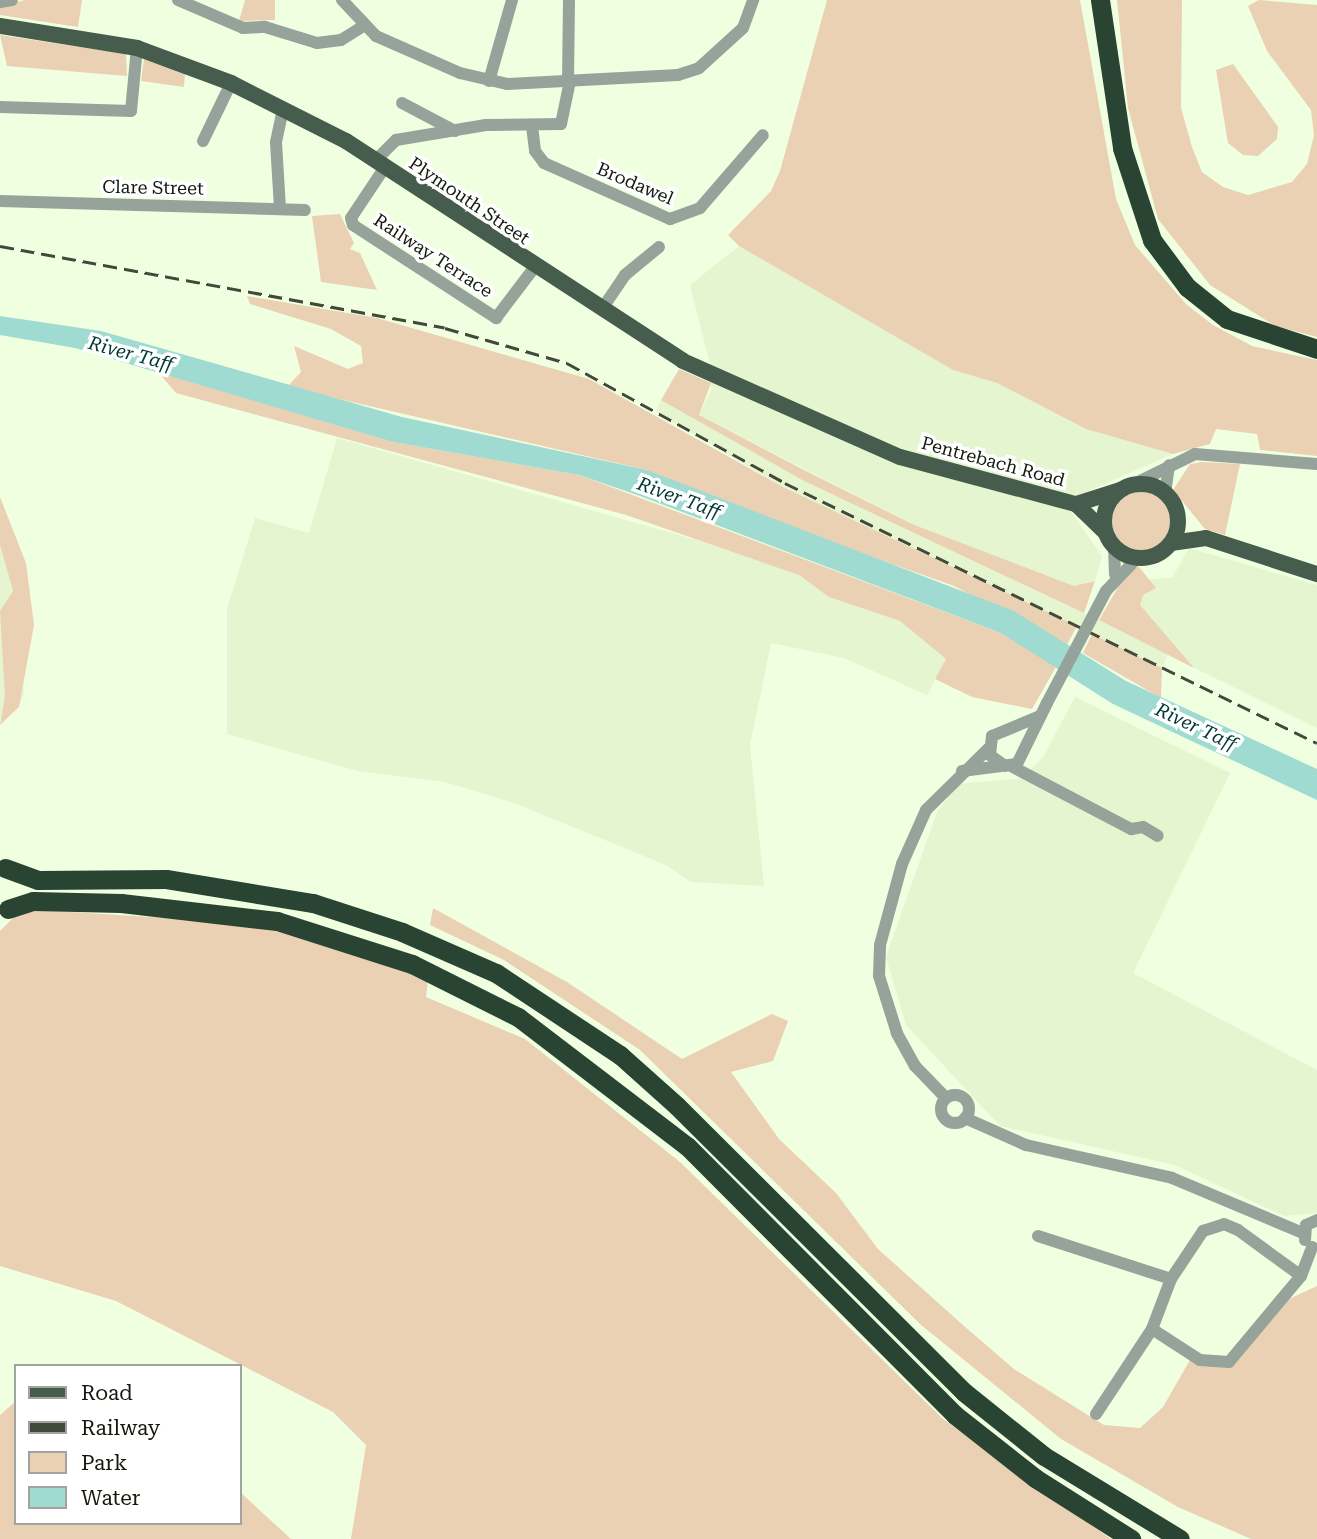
<!DOCTYPE html>
<style>
body{margin:0}
#map{position:relative;width:1317px;height:1539px;overflow:hidden;background:#f0ffe0;font-family:"Roboto Serif",serif}
div>[style]{position:absolute}
[style*='--x']{left:calc(var(--x)*1px);top:calc(var(--y)*1px);width:calc(var(--w)*1px);rotate:calc(var(--a)*1deg)}
.built>*{inset:0;background:#e4f5cf}
.green>*{inset:0;background:#ead1b4}
.round{border-radius:50%}
.water>*{inset:0;background:#a0dbd2}
.minor>*{height:12px;margin:-6px;padding:0 6px;transform-origin:6px;border-radius:6px;background:#96a39a}
.minor>.ring{margin:-6px;padding:0;box-sizing:content-box;background:none;border:12px solid #96a39a;border-radius:50%}
.major>*{height:16px;margin:-8px;padding:0 8px;transform-origin:8px;border-radius:8px;background:#465d4e}
.major>.ring{margin:-8px;padding:0;box-sizing:content-box;background:none;border:16px solid #465d4e;border-radius:50%}
.highway>*{height:19px;margin:-9.5px;padding:0 9.5px;transform-origin:9.5px;border-radius:9.5px;background:#2a4434}
.rail>*{height:2.5px;margin-top:-1.25px;transform-origin:0;background:repeating-linear-gradient(90deg,#42493a 0 14px,transparent 0 21px)}
.minor-bridge>*{height:12px;margin:-6px;padding:0 6px;transform-origin:6px;border-radius:6px;background:#96a39a}
span{translate:-50% -50%;white-space:nowrap;text-align:center;line-height:1.15;-webkit-text-stroke:7px #fff;paint-order:stroke}
.street-label{font-size:18px;color:#14190e}
.water-label{font-size:19px;color:#003832;font-style:italic}
.legend{position:absolute;left:14px;top:1364px;width:228px;height:161px;box-sizing:border-box;background:#fff;border:2px solid #a1a39f;margin:0;padding:9px 12px;list-style:none;font-size:21px;color:#14190e}
.legend li{display:flex;align-items:center;gap:14px;height:35px}
.legend b{width:35px;border:2px solid #a1a39f}
</style>
<div id="map">
<div class="built">
<i style="clip-path:polygon(739px 246px,953px 370px,997px 383px,1086px 429px,1173px 454px,1077px 496px,1072px 513px,1102px 556px,1095px 581px,1074px 586px,912px 524px,699px 415px,711px 390px,710px 364px,690px 285px)"></i>
<i style="clip-path:polygon(661px 400px,804px 481px,1105px 623px,1129px 580px,1172px 578px,1189px 548px,1317px 585px,1317px 728px,1168px 655px,1162px 668px,783px 487px,656px 412px)"></i>
<i style="clip-path:polygon(337px 438px,735px 551px,799px 575px,829px 597px,900px 621px,946px 659px,927px 695px,844px 658px,771px 643px,750px 745px,764px 886px,691px 882px,666px 865px,514px 803px,445px 782px,358px 771px,227px 734px,227px 609px,255px 518px,309px 533px)"></i>
<i style="clip-path:polygon(0 545px,13px 591px,24px 692px,19px 707px,0 719px)"></i>
<i style="clip-path:polygon(1075px 697px,1230px 773px,1133px 973px,1317px 1070px,1317px 1213px,1284px 1216px,1175px 1165px,1000px 1126px,906px 1025px,886px 957px,937px 812px,958px 784px,1023px 778px,1043px 757px)"></i>
</div>
<div class="green">
<i style="clip-path:polygon(25px 0,82px 0,78px 27px,0 15px,0 6px)"></i>
<i style="clip-path:polygon(245px 0,275px 0,275px 20px,239px 21px)"></i>
<i style="clip-path:polygon(827px 0,1080px 0,1116px 199px,1135px 245px,1186px 304px,1213px 325px,1252px 346px,1317px 360px,1317px 456px,1260px 450px,1257px 434px,1216px 429px,1210px 444px,1173px 454px,1086px 429px,997px 383px,953px 370px,739px 246px,728px 235px,771px 191px,780px 171px)"></i>
<i style="clip-path:polygon(1117px 0,1182px 0,1181px 108px,1192px 147px,1202px 172px,1223px 187px,1248px 195px,1292px 182px,1307px 164px,1314px 135px,1311px 110px,1267px 51px,1248px 6px,1259px 0,1317px 5px,1317px 337px,1275px 326px,1210px 285px,1158px 219px,1128px 108px)"></i>
<i style="clip-path:polygon(0 35px,126px 54px,127px 76px,7px 66px)"></i>
<i style="clip-path:polygon(144px 59px,185px 73px,184px 87px,141px 81px)"></i>
<i style="clip-path:polygon(1233px 64px,1278px 127px,1277px 139px,1258px 156px,1243px 155px,1228px 143px,1216px 70px)"></i>
<i style="clip-path:polygon(340px 214px,354px 243px,350px 249px,360px 253px,377px 290px,321px 282px,312px 216px)"></i>
<i style="clip-path:polygon(247px 296px,377px 318px,589px 379px,783px 487px,1077px 626px,1067px 645px,954px 586px,679px 488px,647px 470px,287px 387px,301px 372px,294px 346px,348px 369px,363px 363px,361px 346px,331px 329px,250px 304px)"></i>
<i style="clip-path:polygon(679px 369px,711px 383px,699px 415px,802px 469px,912px 524px,1074px 586px,1095px 581px,1084px 613px,804px 481px,661px 400px)"></i>
<i style="clip-path:polygon(158px 372px,393px 442px,579px 475px,1001px 633px,1057px 665px,1032px 709px,972px 697px,935px 679px,946px 659px,900px 621px,829px 597px,799px 575px,626px 515px,176px 393px)"></i>
<i style="clip-path:polygon(1202px 462px,1240px 464px,1225px 535px,1205px 529px,1173px 490px,1190px 464px)"></i>
<i class="round" style="left:1112px;top:492px;width:58px;height:58px"></i>
<i style="clip-path:polygon(0 497px,26px 563px,34px 625px,19px 707px,0 725px,5px 696px,0 611px,13px 591px,0 545px)"></i>
<i style="clip-path:polygon(1139px 567px,1156px 588px,1143px 595px,1140px 605px,1194px 668px,1099px 620px,1128px 570px)"></i>
<i style="clip-path:polygon(1092px 634px,1162px 668px,1161px 698px,1083px 653px)"></i>
<i style="clip-path:polygon(433px 908px,567px 982px,682px 1059px,772px 1014px,788px 1021px,773px 1061px,731px 1072px,779px 1139px,836px 1193px,878px 1249px,964px 1326px,1014px 1369px,1104px 1425px,1140px 1428px,1163px 1407px,1190px 1360px,1231px 1365px,1289px 1299px,1317px 1286px,1317px 1539px,1251px 1539px,1178px 1507px,1061px 1439px,920px 1324px,640px 1050px,504px 960px,430px 925px)"></i>
<i style="clip-path:polygon(38px 910px,233px 922px,319px 940px,428px 979px,426px 997px,525px 1039px,680px 1162px,943px 1419px,1111px 1539px,351px 1539px,366px 1445px,333px 1412px,116px 1301px,0 1266px,0 931px,16px 915px)"></i>
<i style="clip-path:polygon(16px 1401px,16px 1523px,240px 1523px,240px 1492px,291px 1539px,0 1539px,0 1415px)"></i>
</div>
<div class="water">
<i style="clip-path:polygon(0 316px,101px 331px,402px 417px,647px 470px,1014px 611px,1126px 681px,1317px 769px,1317px 800px,1113px 704px,1001px 633px,640px 496px,579px 475px,393px 442px,75px 348px,0 335px)"></i>
</div>
<div class="minor">
<i style="--x:178;--y:0;--w:71;--a:23.3"></i>
<i style="--x:243;--y:28;--w:22;--a:-3"></i>
<i style="--x:265;--y:27;--w:54;--a:17.1"></i>
<i style="--x:317;--y:43;--w:24;--a:-7"></i>
<i style="--x:341;--y:40;--w:26;--a:-32"></i>
<i style="--x:342;--y:0;--w:50;--a:46.6"></i>
<i style="--x:376;--y:36;--w:92;--a:23.8"></i>
<i style="--x:460;--y:73;--w:48;--a:13.2"></i>
<i style="--x:507;--y:84;--w:171;--a:-3"></i>
<i style="--x:678;--y:75;--w:22;--a:-18"></i>
<i style="--x:699;--y:68;--w:59;--a:-42.3"></i>
<i style="--x:743;--y:28;--w:30;--a:-70"></i>
<i style="--x:0;--y:2;--w:12;--a:-9"></i>
<i style="--x:489;--y:81;--w:84;--a:-74.1"></i>
<i style="--x:568;--y:81;--w:81;--a:-89.3"></i>
<i style="--x:402;--y:103;--w:60;--a:27.8"></i>
<i style="--x:0;--y:107;--w:131;--a:1.7"></i>
<i style="--x:131;--y:111;--w:63;--a:-84.6"></i>
<i style="--x:532;--y:126;--w:25;--a:83"></i>
<i style="--x:535;--y:151;--w:15;--a:53"></i>
<i style="--x:544;--y:163;--w:138;--a:24"></i>
<i style="--x:670;--y:219;--w:32;--a:-20"></i>
<i style="--x:700;--y:208;--w:96;--a:-49.2"></i>
<i style="--x:203;--y:141;--w:64;--a:-64.2"></i>
<i style="--x:375;--y:161;--w:30;--a:-45"></i>
<i style="--x:396;--y:140;--w:91;--a:-9.5"></i>
<i style="--x:486;--y:125;--w:75;--a:-0.8"></i>
<i style="--x:561;--y:124;--w:44;--a:-78.2"></i>
<i style="--x:385;--y:167;--w:61;--a:123.7"></i>
<i style="--x:351;--y:218;--w:7;--a:74"></i>
<i style="--x:353;--y:225;--w:171;--a:33"></i>
<i style="--x:496;--y:318;--w:63;--a:-52.8"></i>
<i style="--x:0;--y:201;--w:305;--a:1.7"></i>
<i style="--x:280;--y:208;--w:66;--a:-93.5"></i>
<i style="--x:276;--y:142;--w:34;--a:-78"></i>
<i style="--x:602;--y:309;--w:41;--a:-55.9"></i>
<i style="--x:625;--y:275;--w:44;--a:-39.5"></i>
<i style="--x:1132;--y:485;--w:70;--a:-26.2"></i>
<i style="--x:1195;--y:454;--w:122;--a:4.7"></i>
<i style="--x:1165;--y:494;--w:29;--a:-82"></i>
<i style="--x:1114;--y:546;--w:28;--a:88"></i>
<i style="--x:1106;--y:591;--w:47;--a:-46.7"></i>
<i style="--x:1005;--y:766;--w:19;--a:-144"></i>
<i style="--x:990;--y:755;--w:19;--a:-84"></i>
<i style="--x:992;--y:736;--w:52;--a:-22.6"></i>
<i style="--x:1011;--y:766;--w:136;--a:27.7"></i>
<i style="--x:1131;--y:829;--w:12;--a:-9"></i>
<i style="--x:1143;--y:827;--w:17;--a:31"></i>
<i style="--x:962;--y:771;--w:55;--a:-7.3"></i>
<i style="--x:1017;--y:764;--w:68;--a:-63.8"></i>
<i class="ring" style="left:941px;top:1095px;width:16px;height:16px"></i>
<i style="--x:946;--y:1098;--w:45;--a:-134.1"></i>
<i style="--x:915;--y:1066;--w:38;--a:-119"></i>
<i style="--x:897;--y:1033;--w:60;--a:-107.5"></i>
<i style="--x:879;--y:976;--w:31;--a:-88"></i>
<i style="--x:880;--y:945;--w:84;--a:-74.8"></i>
<i style="--x:902;--y:864;--w:59;--a:-66"></i>
<i style="--x:926;--y:810;--w:88;--a:-44.5"></i>
<i style="--x:965;--y:1118;--w:67;--a:23.9"></i>
<i style="--x:1026;--y:1145;--w:150;--a:12.7"></i>
<i style="--x:1172;--y:1178;--w:142;--a:22.8"></i>
<i style="--x:1038;--y:1236;--w:140;--a:17.9"></i>
<i style="--x:1305;--y:1240;--w:15;--a:-86"></i>
<i style="--x:1306;--y:1225;--w:12;--a:-24"></i>
<i style="--x:1152;--y:1329;--w:57;--a:32.9"></i>
<i style="--x:1200;--y:1360;--w:29;--a:4"></i>
<i style="--x:1229;--y:1362;--w:112;--a:-50.1"></i>
<i style="--x:1301;--y:1276;--w:31;--a:-69"></i>
<i style="--x:1096;--y:1414;--w:102;--a:-56.6"></i>
<i style="--x:1152;--y:1329;--w:53;--a:-69.2"></i>
<i style="--x:1171;--y:1279;--w:58;--a:-56.3"></i>
<i style="--x:1203;--y:1231;--w:22;--a:-18"></i>
<i style="--x:1224;--y:1224;--w:15;--a:23"></i>
<i style="--x:1238;--y:1230;--w:78;--a:36.1"></i>
</div>
<div class="major">
<i style="--x:0;--y:26;--w:139;--a:9.1"></i>
<i style="--x:137;--y:48;--w:100;--a:20.4"></i>
<i style="--x:231;--y:83;--w:129;--a:26.8"></i>
<i style="--x:346;--y:141;--w:402;--a:33.1"></i>
<i style="--x:683;--y:361;--w:237;--a:23.9"></i>
<i style="--x:900;--y:457;--w:182;--a:15"></i>
<i style="--x:1076;--y:504;--w:40;--a:44"></i>
<i class="ring" style="left:1104px;top:484px;width:58px;height:58px"></i>
<i style="--x:1076;--y:504;--w:46;--a:-17.7"></i>
<i style="--x:1171;--y:543;--w:35;--a:-8"></i>
<i style="--x:1206;--y:538;--w:117;--a:18"></i>
</div>
<div class="highway">
<i style="--x:1100;--y:0;--w:150;--a:81.5"></i>
<i style="--x:1122;--y:148;--w:97;--a:71.9"></i>
<i style="--x:1152;--y:240;--w:59;--a:53.3"></i>
<i style="--x:1187;--y:287;--w:51;--a:38.7"></i>
<i style="--x:1227;--y:319;--w:95;--a:18.4"></i>
<i style="--x:5;--y:868;--w:35;--a:20"></i>
<i style="--x:38;--y:880;--w:128;--a:-0.4"></i>
<i style="--x:166;--y:879;--w:149;--a:9.3"></i>
<i style="--x:313;--y:903;--w:94;--a:18"></i>
<i style="--x:402;--y:932;--w:103;--a:23.6"></i>
<i style="--x:496;--y:973;--w:149;--a:33.5"></i>
<i style="--x:620;--y:1055;--w:76;--a:41.8"></i>
<i style="--x:677;--y:1106;--w:405;--a:44.9"></i>
<i style="--x:964;--y:1392;--w:102;--a:38.7"></i>
<i style="--x:1044;--y:1456;--w:159;--a:31.4"></i>
<i style="--x:8;--y:909;--w:26;--a:-18"></i>
<i style="--x:33;--y:901;--w:88;--a:1.3"></i>
<i style="--x:121;--y:903;--w:157;--a:6.6"></i>
<i style="--x:277;--y:921;--w:142;--a:17.7"></i>
<i style="--x:412;--y:964;--w:119;--a:26.6"></i>
<i style="--x:518;--y:1017;--w:213;--a:37.4"></i>
<i style="--x:687;--y:1146;--w:380;--a:45.1"></i>
<i style="--x:955;--y:1415;--w:102;--a:38.2"></i>
<i style="--x:1035;--y:1478;--w:114;--a:32.4"></i>
</div>
<div class="rail">
<i style="--x:0;--y:246;--w:452;--a:10.4"></i>
<i style="--x:445;--y:328;--w:127;--a:16"></i>
<i style="--x:567;--y:363;--w:249;--a:28.8"></i>
<i style="--x:785;--y:483;--w:592;--a:26.05"></i>
</div>
<div class="minor-bridge">
<i style="--x:1047;--y:703;--w:127;--a:-62.2"></i>
</div>
<div class="street-label">
<span style="left:635px;top:184px;rotate:23deg">Brodawel</span>
<span style="left:153px;top:188px;rotate:1deg">Clare Street</span>
<span style="left:469px;top:201px;rotate:34deg">Plymouth Street</span>
<span style="left:433px;top:256px;rotate:33deg">Railway Terrace</span>
<span style="left:993px;top:462px;rotate:15deg">Pentrebach Road</span>
</div>
<div class="water-label">
<span style="left:131px;top:354px;rotate:15deg">River Taff</span>
<span style="left:679px;top:498px;rotate:20deg">River Taff</span>
<span style="left:1196px;top:727px;rotate:25deg">River Taff</span>
</div>
<ul class="legend">
<li><b style="height:9px;background:#465d4e"></b>Road</li>
<li><b style="height:9px;background:#42493a"></b>Railway</li>
<li><b style="height:19px;background:#ead1b4"></b>Park</li>
<li><b style="height:19px;background:#a0dbd2"></b>Water</li>
</ul>
</div>
